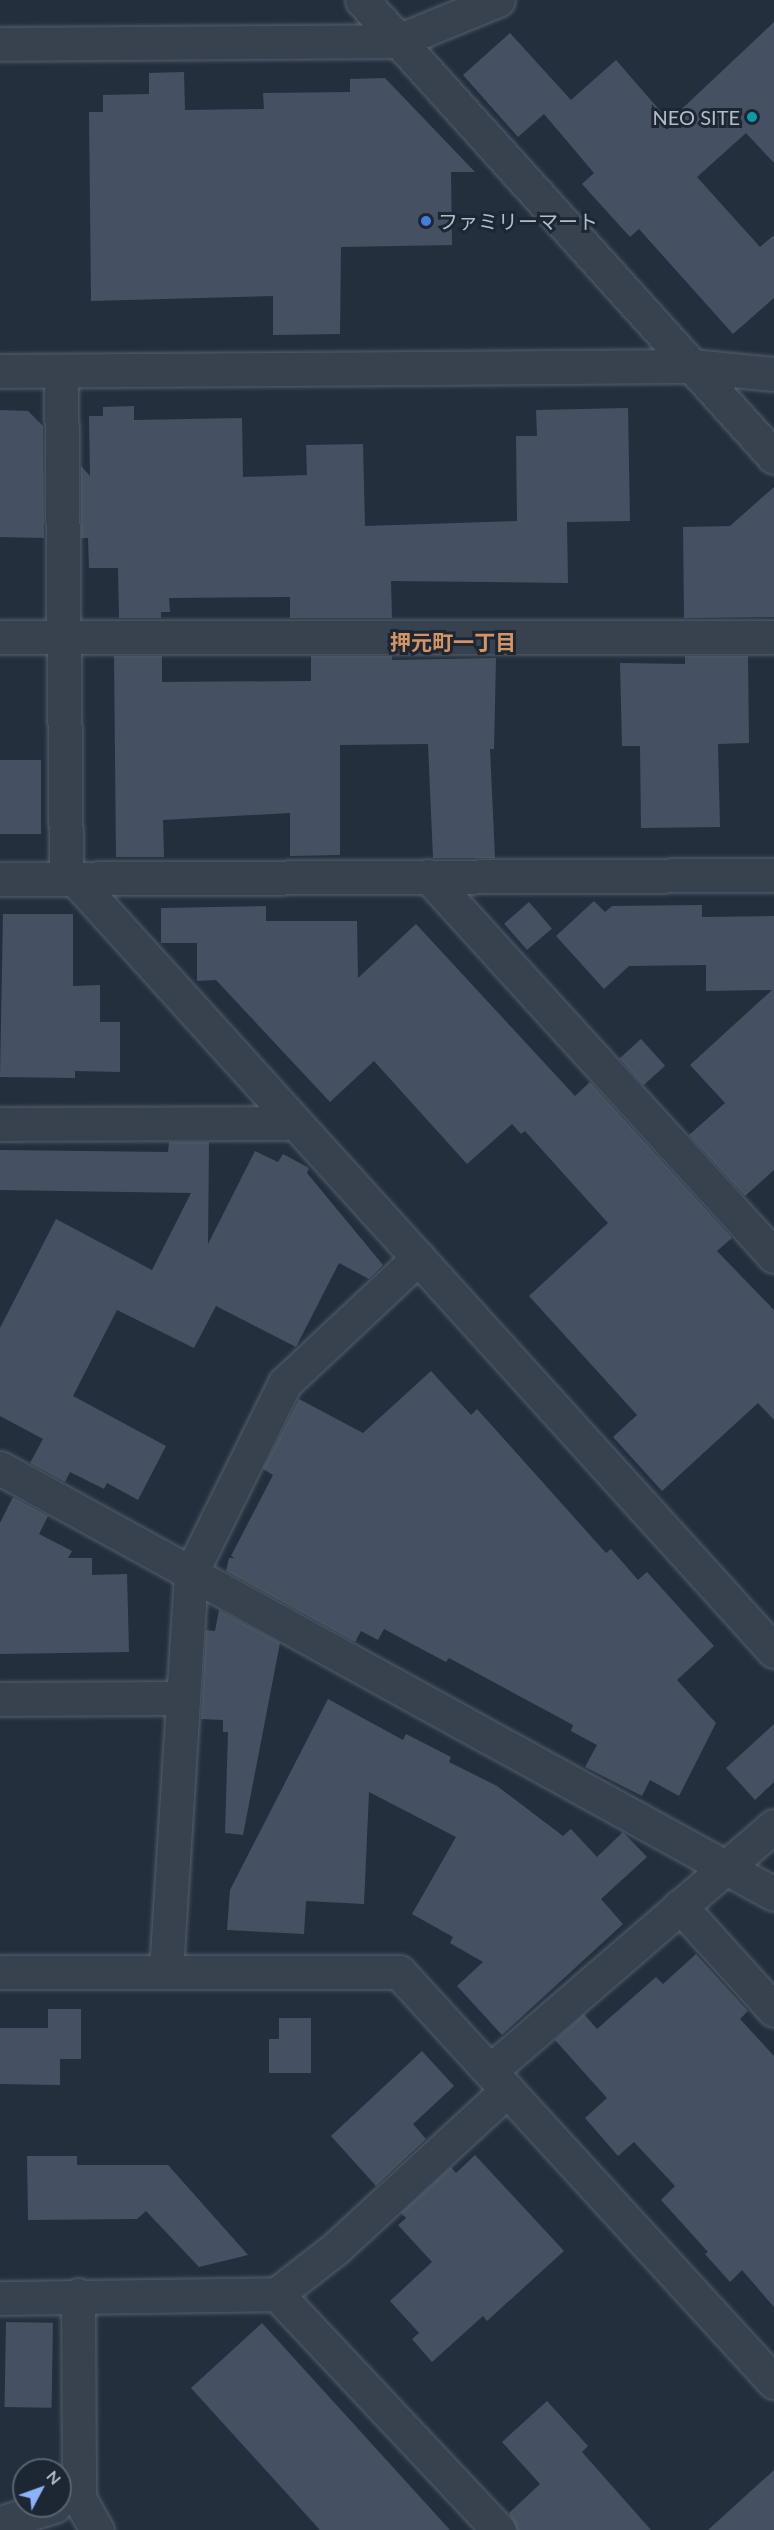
<!DOCTYPE html>
<meta charset="utf-8">
<style>
body{margin:0}
#map{position:relative;width:774px;height:2530px;overflow:hidden;background:#242f3e;font-family:Lato,"Noto Sans JP",sans-serif}
div>[style]{position:absolute}
[style*='--x']{left:calc(var(--x)*1px);top:calc(var(--y)*1px);width:calc(var(--w)*1px);rotate:calc(var(--a)*1deg)}
.building>*{inset:0;background:#455162;transform-origin:0 0}
.roads{filter:drop-shadow(0 0 2px #565f6c) drop-shadow(0 0 2px #565f6c)}
.minor>*{height:33px;margin:-16.5px;padding:0 16.5px;transform-origin:16.5px;border-radius:16.5px;background:#38414e}
.dots>*{width:16px;height:16px;translate:-50% -50%;box-sizing:border-box;border:3px solid #1d2633;border-radius:50%}
span{translate:-50% -50%;white-space:nowrap;text-align:center;line-height:1.15;-webkit-text-stroke:6px #1d2633;paint-order:stroke}
.poi-label{font-size:20px;color:#b4bcc9}
.right{translate:-100% -50%;text-align:right}
.left{translate:0 -50%;text-align:left}
.neighbourhood-label{font-size:21px;color:#d59563;font-weight:700}
.north{position:absolute;left:12px;top:2458px;width:60px;height:60px;box-sizing:border-box;background:#1d2633;border:2px solid #59626f;border-radius:50%;rotate:49deg;font-size:16px;font-weight:700;line-height:24px;text-align:center;color:#b4bcc9}
.north::after{content:'';display:block;margin:auto;width:21px;height:27px;background:#8ab4f8;clip-path:polygon(50% 0,100% 100%,50% 72%,0 100%)}
</style>
<div id="map">
<div class="building">
<i style="clip-path:polygon(774px 22px,774px 163px,746px 133px,697px 177px,760px 247px,774px 235px,774px 298px,733px 334px,639px 229px,630px 237px,582px 184px,594px 173px,544px 114px,518px 137px,463px 75px,510px 33px,571px 100px,616px 60px,669px 121px)"></i>
<i style="clip-path:polygon(184px 72px,185px 110px,264px 109px,263px 93px,350px 92px,350px 79px,385px 78px,475px 172px,451px 172px,452px 245px,341px 247px,340px 334px,273px 335px,273px 296px,91px 301px,89px 112px,103px 112px,103px 95px,149px 94px,149px 73px)"></i>
<i style="clip-path:polygon(134px 406px,134px 420px,242px 418px,243px 477px,307px 475px,306px 445px,363px 444px,365px 526px,517px 521px,516px 436px,537px 436px,536px 410px,628px 408px,630px 521px,567px 522px,568px 583px,391px 581px,392px 618px,290px 618px,290px 597px,169px 598px,170px 612px,161px 612px,161px 618px,119px 618px,118px 568px,89px 568px,88px 538px,81px 538px,81px 466px,90px 476px,89px 416px,103px 416px,103px 407px)"></i>
<i style="clip-path:polygon(0 410px,28px 411px,43px 426px,44px 538px,0 537px)"></i>
<i style="clip-path:polygon(774px 487px,774px 617px,684px 618px,683px 527px,730px 526px)"></i>
<i style="clip-path:polygon(114px 656px,162px 656px,162px 682px,311px 681px,311px 656px,392px 656px,392px 660px,496px 658px,494px 749px,490px 749px,495px 858px,433px 858px,428px 744px,340px 745px,340px 855px,290px 856px,290px 813px,163px 820px,164px 857px,116px 857px)"></i>
<i style="clip-path:polygon(685px 656px,748px 656px,749px 743px,718px 744px,720px 827px,641px 828px,640px 746px,622px 746px,620px 663px,685px 664px)"></i>
<i style="left:0;top:760px;width:41px;height:74px"></i>
<i style="clip-path:polygon(594px 901px,605px 912px,612px 906px,702px 905px,702px 917px,774px 916px,774px 1170px,745px 1196px,689px 1135px,725px 1103px,690px 1065px,772px 990px,706px 991px,706px 965px,629px 966px,604px 989px,556px 936px)"></i>
<i style="left:529px;top:902px;width:35px;height:33px;rotate:49deg"></i>
<i style="clip-path:polygon(266px 906px,266px 921px,357px 921px,358px 978px,416px 924px,575px 1096px,590px 1082px,732px 1238px,717px 1251px,774px 1310px,774px 1420px,758px 1403px,662px 1491px,613px 1437px,637px 1415px,529px 1296px,608px 1223px,525px 1131px,521px 1134px,512px 1124px,467px 1164px,374px 1061px,330px 1102px,216px 980px,197px 981px,197px 943px,161px 943px,161px 908px)"></i>
<i style="clip-path:polygon(3px 914px,73px 914px,73px 986px,100px 985px,100px 1022px,120px 1022px,120px 1072px,75px 1071px,75px 1078px,0 1077px)"></i>
<i style="left:641px;top:1039px;width:36px;height:29px;rotate:48deg"></i>
<i style="clip-path:polygon(169px 1142px,209px 1142px,208px 1244px,255px 1151px,278px 1162px,283px 1154px,309px 1168px,307px 1173px,383px 1265px,369px 1279px,339px 1263px,296px 1347px,216px 1306px,194px 1348px,117px 1310px,73px 1396px,166px 1446px,138px 1500px,107px 1483px,104px 1489px,70px 1472px,65px 1482px,30px 1463px,43px 1439px,0 1416px,0 1328px,56px 1219px,152px 1270px,191px 1193px,0 1190px,0 1150px,168px 1152px)"></i>
<i style="clip-path:polygon(431px 1371px,471px 1415px,477px 1409px,606px 1553px,611px 1549px,638px 1580px,647px 1572px,714px 1646px,677px 1680px,716px 1723px,679px 1796px,650px 1780px,642px 1796px,585px 1767px,597px 1745px,571px 1731px,573px 1725px,449px 1658px,446px 1662px,384px 1629px,378px 1640px,361px 1631px,355px 1642px,226px 1571px,229px 1558px,235px 1558px,231px 1556px,273px 1475px,263px 1469px,299px 1399px,363px 1433px)"></i>
<i style="clip-path:polygon(13px 1497px,48px 1516px,39px 1534px,72px 1551px,68px 1558px,92px 1558px,92px 1575px,127px 1574px,129px 1652px,0 1654px,0 1523px)"></i>
<i style="clip-path:polygon(219px 1610px,280px 1643px,243px 1835px,225px 1833px,228px 1732px,223px 1732px,223px 1720px,201px 1719px,206px 1630px,215px 1631px)"></i>
<i style="clip-path:polygon(328px 1699px,403px 1740px,406px 1734px,451px 1757px,449px 1762px,497px 1786px,563px 1836px,571px 1829px,597px 1857px,623px 1832px,647px 1857px,601px 1899px,623px 1924px,502px 2035px,457px 1986px,483px 1962px,450px 1943px,453px 1937px,412px 1914px,456px 1837px,369px 1792px,364px 1904px,306px 1901px,304px 1934px,227px 1930px,230px 1890px)"></i>
<i style="clip-path:polygon(774px 1724px,774px 1782px,755px 1800px,726px 1768px)"></i>
<i style="clip-path:polygon(696px 1954px,748px 2011px,740px 2019px,774px 2056px,774px 2307px,742px 2270px,730px 2282px,705px 2254px,708px 2252px,661px 2200px,675px 2186px,634px 2142px,618px 2156px,585px 2118px,607px 2098px,555px 2040px,584px 2014px,597px 2029px,656px 1977px,663px 1984px)"></i>
<i style="clip-path:polygon(48px 2009px,81px 2009px,81px 2059px,60px 2059px,60px 2085px,0 2084px,0 2028px,48px 2028px)"></i>
<i style="clip-path:polygon(279px 2018px,311px 2018px,311px 2073px,269px 2073px,269px 2039px,279px 2039px)"></i>
<i style="clip-path:polygon(422px 2051px,454px 2086px,413px 2124px,426px 2139px,376px 2186px,331px 2136px)"></i>
<i style="clip-path:polygon(475px 2155px,564px 2251px,487px 2321px,483px 2316px,432px 2362px,412px 2339px,419px 2333px,390px 2301px,432px 2262px,398px 2225px,406px 2218px,401px 2213px,451px 2167px,456px 2173px)"></i>
<i style="clip-path:polygon(27px 2156px,77px 2156px,77px 2165px,168px 2165px,248px 2255px,199px 2267px,146px 2211px,137px 2219px,28px 2220px)"></i>
<i style="left:6px;top:2322px;width:47px;height:85px;rotate:1deg"></i>
<i style="clip-path:polygon(262px 2323px,450px 2530px,320px 2530px,191px 2388px)"></i>
<i style="clip-path:polygon(547px 2401px,588px 2446px,582px 2452px,651px 2530px,517px 2530px,509px 2513px,540px 2484px,502px 2442px)"></i>
<i style="clip-path:polygon(774px 2470px,774px 2530px,708px 2530px)"></i>
</div>
<div class="roads">
<div class="minor">
<i style="--x:362;--y:0;--w:615;--a:47.96"></i>
<i style="--x:0;--y:44;--w:398;--a:-0.4"></i>
<i style="--x:398;--y:41;--w:108;--a:-22.3"></i>
<i style="--x:0;--y:371;--w:692;--a:-0.41"></i>
<i style="--x:692;--y:366;--w:82;--a:5.6"></i>
<i style="--x:61;--y:371;--w:507;--a:89.43"></i>
<i style="--x:0;--y:637;--w:774;--a:0"></i>
<i style="--x:428;--y:876;--w:514;--a:47.68"></i>
<i style="--x:74;--y:878;--w:1043;--a:47.84"></i>
<i style="--x:0;--y:879;--w:774;--a:-0.3"></i>
<i style="--x:0;--y:1124;--w:295;--a:-0.2"></i>
<i style="--x:0;--y:1468;--w:883;--a:28.83"></i>
<i style="--x:0;--y:1699;--w:182;--a:-0.3"></i>
<i style="--x:680;--y:1906;--w:140;--a:47.9"></i>
<i style="--x:166;--y:1971;--w:399;--a:-86.4"></i>
<i style="--x:191;--y:1573;--w:212;--a:-63.7"></i>
<i style="--x:285;--y:1383;--w:183;--a:-43.2"></i>
<i style="--x:0;--y:1972;--w:399;--a:0"></i>
<i style="--x:399;--y:1972;--w:556;--a:47.55"></i>
<i style="--x:490;--y:2071;--w:375;--a:-40.8"></i>
<i style="--x:277;--y:2294;--w:75;--a:-37.9"></i>
<i style="--x:336;--y:2248;--w:233;--a:-42.7"></i>
<i style="--x:78;--y:2295;--w:203;--a:89.7"></i>
<i style="--x:79;--y:2498;--w:37;--a:61"></i>
<i style="--x:0;--y:2298;--w:277;--a:-0.8"></i>
<i style="--x:277;--y:2294;--w:324;--a:46.8"></i>
<i style="--x:0;--y:2523;--w:57;--a:-17.5"></i>
</div>
</div>
<div class="dots">
<i style="left:752px;top:117px;background:#0f9aa8"></i>
<i style="left:426px;top:221px;background:#3f7fe0"></i>
</div>
<div class="poi-label">
<span class="right" style="left:740px;top:117px">NEO SITE</span>
<span class="left" style="left:438px;top:221px">ファミリーマート</span>
</div>
<div class="neighbourhood-label">
<span style="left:453px;top:642px">押元町一丁目</span>
</div>
<div class="north">N</div>
</div>
